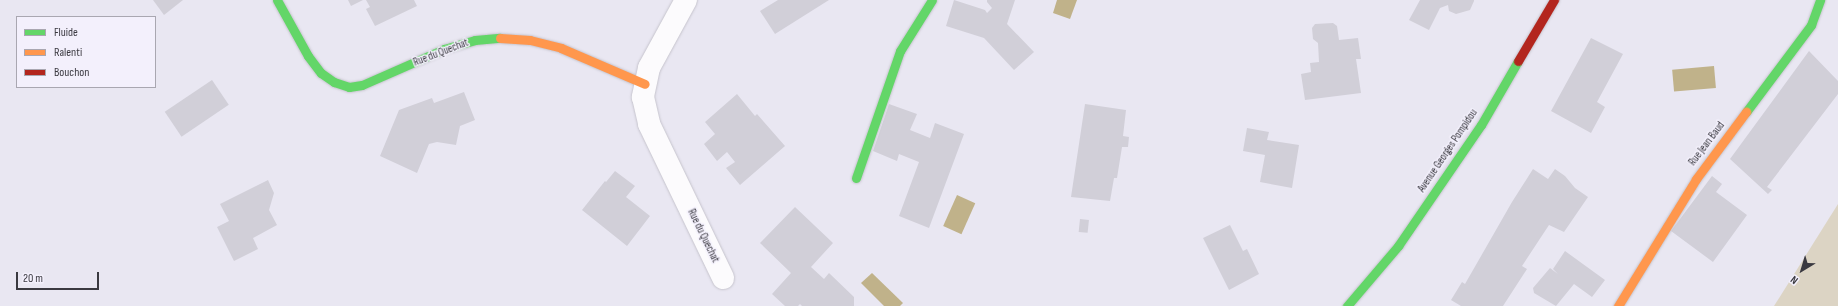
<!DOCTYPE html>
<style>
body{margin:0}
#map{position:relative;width:1838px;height:306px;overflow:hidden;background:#e9e7f2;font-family:"Sofia Sans Condensed",sans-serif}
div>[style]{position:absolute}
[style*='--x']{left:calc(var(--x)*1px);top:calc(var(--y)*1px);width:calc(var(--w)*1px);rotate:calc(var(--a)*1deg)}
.green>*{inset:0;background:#dcd4c4}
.water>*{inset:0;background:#c0b28a;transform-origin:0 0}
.building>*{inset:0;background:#d1cfd8;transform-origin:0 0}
.roads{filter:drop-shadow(0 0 1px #c6c4cd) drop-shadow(0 0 1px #c6c4cd)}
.street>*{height:22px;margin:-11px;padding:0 11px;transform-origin:11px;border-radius:11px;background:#fcfbfd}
.fast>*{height:9px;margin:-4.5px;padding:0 4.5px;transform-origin:4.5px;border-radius:4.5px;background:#63d668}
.slow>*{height:9px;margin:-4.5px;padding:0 4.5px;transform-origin:4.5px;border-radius:4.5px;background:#ff974d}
.jam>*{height:9px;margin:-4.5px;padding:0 4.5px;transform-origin:4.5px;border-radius:4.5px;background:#b3261e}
span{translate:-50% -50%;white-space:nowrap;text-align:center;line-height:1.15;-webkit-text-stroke:3px #f3f0fc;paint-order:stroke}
.street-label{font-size:11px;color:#3a3940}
.legend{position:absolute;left:16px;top:16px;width:140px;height:72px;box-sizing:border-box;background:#f3f0fc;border:1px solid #a9a7b1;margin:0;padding:5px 7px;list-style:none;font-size:12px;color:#3a3940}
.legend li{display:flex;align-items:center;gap:8px;height:20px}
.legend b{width:20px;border:1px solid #a9a7b1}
.north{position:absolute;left:1782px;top:250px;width:40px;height:40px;-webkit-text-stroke:3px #f3f0fc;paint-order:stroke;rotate:218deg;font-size:11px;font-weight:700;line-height:16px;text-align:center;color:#3a3940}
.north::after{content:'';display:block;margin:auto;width:14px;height:18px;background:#3a3940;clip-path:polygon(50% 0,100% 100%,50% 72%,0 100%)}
.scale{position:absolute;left:16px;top:272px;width:83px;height:18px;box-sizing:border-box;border:2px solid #3a3940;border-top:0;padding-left:5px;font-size:12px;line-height:14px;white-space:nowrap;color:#3a3940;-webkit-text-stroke:3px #f3f0fc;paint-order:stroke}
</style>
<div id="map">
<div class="green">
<i style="clip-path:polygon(1838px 204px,1838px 306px,1774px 306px)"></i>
</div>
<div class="water">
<i style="clip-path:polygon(1057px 0,1077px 0,1070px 19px,1053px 13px)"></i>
<i style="left:1714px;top:66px;width:22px;height:42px;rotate:85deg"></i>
<i style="left:957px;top:195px;width:20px;height:34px;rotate:24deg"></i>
<i style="clip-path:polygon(872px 273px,903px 303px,900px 306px,884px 306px,861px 283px)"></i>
</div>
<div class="building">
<i style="clip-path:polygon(153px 0,183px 0,164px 15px)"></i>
<i style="clip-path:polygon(348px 0,363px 0,351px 6px)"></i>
<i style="clip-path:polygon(366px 0,414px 0,417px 6px,375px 26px,366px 9px,370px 7px)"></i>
<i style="clip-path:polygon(778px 0,829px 0,775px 34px,760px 11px)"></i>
<i style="clip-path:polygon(954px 0,985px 10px,987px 13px,992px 8px,987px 2px,987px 0,1015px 0,1007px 24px,1034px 52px,1014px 70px,984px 38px,946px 26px)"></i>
<i style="clip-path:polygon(1420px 0,1474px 0,1474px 1px,1470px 10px,1456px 14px,1449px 11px,1448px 5px,1440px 8px,1429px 30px,1409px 20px)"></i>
<i style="clip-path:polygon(1333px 23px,1337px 26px,1339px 40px,1358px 38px,1361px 59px,1356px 59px,1361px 93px,1305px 100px,1301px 74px,1311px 72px,1310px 63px,1319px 62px,1318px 43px,1313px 39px,1312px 28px,1315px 24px)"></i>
<i style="clip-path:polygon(1591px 38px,1623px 54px,1597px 102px,1605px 107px,1591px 133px,1551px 111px)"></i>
<i style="clip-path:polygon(1809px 51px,1838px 81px,1838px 94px,1767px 187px,1772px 190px,1768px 194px,1730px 159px)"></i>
<i style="left:212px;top:80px;width:30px;height:57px;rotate:56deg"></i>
<i style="clip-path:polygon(464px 92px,475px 120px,460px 126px,456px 145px,437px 142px,429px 144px,417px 173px,380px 156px,399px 110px,432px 98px,434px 103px)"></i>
<i style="clip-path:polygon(737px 94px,755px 116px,757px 114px,785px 146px,740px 185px,726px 168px,735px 162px,727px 152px,717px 161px,704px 144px,715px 134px,705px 122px)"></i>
<i style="clip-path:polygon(889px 104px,917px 114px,910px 130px,930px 138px,935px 123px,964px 134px,929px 228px,899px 216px,919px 162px,899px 154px,897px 161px,873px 151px)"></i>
<i style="clip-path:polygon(1085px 104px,1126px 110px,1123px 136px,1129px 137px,1128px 147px,1122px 147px,1117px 178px,1114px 178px,1110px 201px,1071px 197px)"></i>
<i style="clip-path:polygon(1247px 128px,1269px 132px,1267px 140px,1299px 145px,1292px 188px,1260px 182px,1265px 155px,1243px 151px)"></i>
<i style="clip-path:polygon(1533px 169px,1548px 179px,1555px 169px,1565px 176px,1575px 188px,1588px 197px,1564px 232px,1549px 225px,1522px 266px,1527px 269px,1503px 306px,1461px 306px,1451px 300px,1462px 282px,1465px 284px,1512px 202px)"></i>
<i style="clip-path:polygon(615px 171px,635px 186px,626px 197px,650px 216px,627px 246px,582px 210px,605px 181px,606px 182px)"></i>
<i style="clip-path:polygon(1712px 176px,1722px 184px,1716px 192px,1747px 215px,1713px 262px,1671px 231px)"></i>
<i style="clip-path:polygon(268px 180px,274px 193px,269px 210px,277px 225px,253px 238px,258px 249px,234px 261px,217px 227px,229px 221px,220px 204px)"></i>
<i style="clip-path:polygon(795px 207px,833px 243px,811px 267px,824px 279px,829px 273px,854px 297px,854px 306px,802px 306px,800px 304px,798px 306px,785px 306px,772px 294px,791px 273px,760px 243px)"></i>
<i style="left:1080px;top:219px;width:9px;height:13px;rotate:6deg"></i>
<i style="clip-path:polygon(1230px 225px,1243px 251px,1247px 249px,1259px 274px,1229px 290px,1203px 238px)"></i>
<i style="clip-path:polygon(1565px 251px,1605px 280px,1592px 297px,1574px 284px,1556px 306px,1534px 293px,1533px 288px,1550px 268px,1558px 274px,1553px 269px)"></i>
</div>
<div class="roads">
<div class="street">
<i style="--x:686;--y:0;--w:77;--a:118.6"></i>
<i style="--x:649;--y:68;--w:30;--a:102"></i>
<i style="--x:643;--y:97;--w:28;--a:77"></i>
<i style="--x:649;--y:124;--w:171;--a:64.3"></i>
</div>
<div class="fast">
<i style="--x:277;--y:0;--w:64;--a:61"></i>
<i style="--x:308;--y:56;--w:21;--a:53"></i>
<i style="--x:321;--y:73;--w:16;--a:35"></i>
<i style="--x:334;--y:82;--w:16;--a:18"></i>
<i style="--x:349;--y:87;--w:13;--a:-9"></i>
<i style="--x:362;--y:85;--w:90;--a:-23.7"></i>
<i style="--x:444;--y:49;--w:32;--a:-16"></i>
<i style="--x:475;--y:40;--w:25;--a:-5"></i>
<i style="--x:1746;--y:112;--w:109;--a:-53.2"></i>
<i style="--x:1811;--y:25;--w:27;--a:-70"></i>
<i style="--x:856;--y:178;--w:134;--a:-70.9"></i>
<i style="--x:900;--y:51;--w:60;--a:-57.9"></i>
<i style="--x:1347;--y:306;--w:79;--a:-49.6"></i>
<i style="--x:1398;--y:246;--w:147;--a:-55.6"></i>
<i style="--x:1481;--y:125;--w:74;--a:-60"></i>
</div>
<div class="slow">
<i style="--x:500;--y:38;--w:30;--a:4"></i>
<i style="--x:530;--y:40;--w:32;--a:14"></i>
<i style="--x:561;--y:48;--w:91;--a:23.2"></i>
<i style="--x:1618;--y:306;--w:149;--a:-58.4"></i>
<i style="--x:1696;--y:179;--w:84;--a:-53.3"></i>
</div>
<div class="jam">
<i style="--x:1518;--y:61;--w:71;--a:-59.5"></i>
</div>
</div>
<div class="street-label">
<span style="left:441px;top:53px;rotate:-21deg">Rue du Quechat</span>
<span style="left:1707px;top:144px;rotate:-53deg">Rue Jean Baud</span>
<span style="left:1448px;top:151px;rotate:-56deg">Avenue Georges Pompidou</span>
<span style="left:703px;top:236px;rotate:64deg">Rue du Quechat</span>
</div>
<ul class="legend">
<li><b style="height:5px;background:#63d668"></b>Fluide</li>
<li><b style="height:5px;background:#ff974d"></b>Ralenti</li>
<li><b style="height:5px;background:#b3261e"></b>Bouchon</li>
</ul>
<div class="north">N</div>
<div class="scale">20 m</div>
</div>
